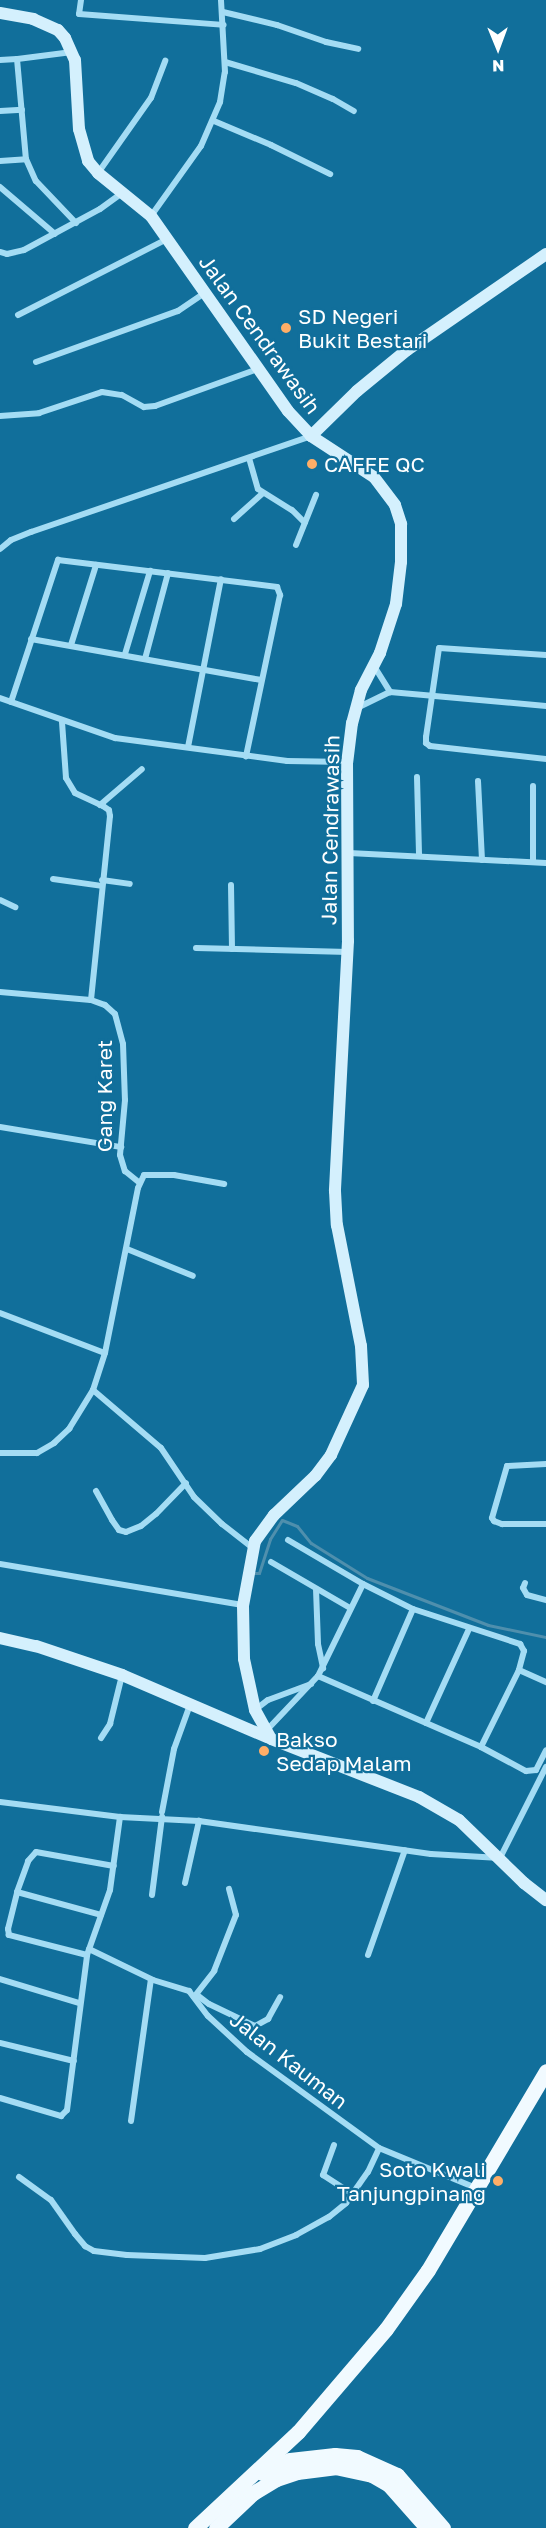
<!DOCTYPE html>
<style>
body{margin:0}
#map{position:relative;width:546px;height:2528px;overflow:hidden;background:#116f9b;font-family:"Golos Text",sans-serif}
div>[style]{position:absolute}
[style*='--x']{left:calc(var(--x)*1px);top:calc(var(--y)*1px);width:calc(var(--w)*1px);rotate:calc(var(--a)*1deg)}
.stream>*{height:3px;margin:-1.5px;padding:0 1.5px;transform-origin:1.5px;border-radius:1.5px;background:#4f8fad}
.street>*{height:6px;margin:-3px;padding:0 3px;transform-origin:3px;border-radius:3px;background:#a4dcf4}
.secondary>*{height:12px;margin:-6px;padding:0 6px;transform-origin:6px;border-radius:6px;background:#d4f0fd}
.primary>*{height:15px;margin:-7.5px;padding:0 7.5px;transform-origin:7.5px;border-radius:7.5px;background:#f1faff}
.dots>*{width:16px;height:16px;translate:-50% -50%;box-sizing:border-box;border:3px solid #116f9b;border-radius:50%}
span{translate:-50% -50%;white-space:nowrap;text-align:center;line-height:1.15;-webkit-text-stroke:4.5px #116f9b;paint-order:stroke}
.poi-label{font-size:21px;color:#fff}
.left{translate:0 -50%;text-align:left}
.right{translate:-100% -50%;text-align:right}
.street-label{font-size:21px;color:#fff}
.north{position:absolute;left:468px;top:18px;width:60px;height:60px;-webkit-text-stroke:4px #116f9b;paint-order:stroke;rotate:179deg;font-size:16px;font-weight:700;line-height:24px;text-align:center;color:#fff}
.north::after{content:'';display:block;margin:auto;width:21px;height:27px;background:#fff;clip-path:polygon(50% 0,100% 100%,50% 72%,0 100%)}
</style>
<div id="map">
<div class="stream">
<i style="--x:253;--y:1573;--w:6;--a:0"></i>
<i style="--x:259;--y:1573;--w:36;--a:-72"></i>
<i style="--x:270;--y:1539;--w:22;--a:-58"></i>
<i style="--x:282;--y:1520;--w:16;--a:22"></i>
<i style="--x:297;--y:1526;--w:22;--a:51"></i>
<i style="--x:311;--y:1543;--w:66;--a:32"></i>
<i style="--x:367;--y:1578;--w:130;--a:21.2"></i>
<i style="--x:488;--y:1625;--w:59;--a:11.7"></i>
</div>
<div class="street">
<i style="--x:81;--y:0;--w:14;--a:98"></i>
<i style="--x:79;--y:14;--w:145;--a:4.3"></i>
<i style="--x:223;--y:12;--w:56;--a:13.5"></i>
<i style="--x:277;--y:25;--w:52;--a:19.1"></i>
<i style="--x:326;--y:42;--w:33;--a:12"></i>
<i style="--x:72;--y:52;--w:55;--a:172.7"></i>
<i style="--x:17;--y:59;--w:100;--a:84.9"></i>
<i style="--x:26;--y:159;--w:24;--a:66"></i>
<i style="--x:36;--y:181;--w:58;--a:46.4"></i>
<i style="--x:0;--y:60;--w:17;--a:-3"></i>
<i style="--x:225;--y:62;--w:74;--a:16.5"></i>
<i style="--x:296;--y:83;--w:40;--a:23.4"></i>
<i style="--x:333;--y:99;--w:24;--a:30"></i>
<i style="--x:0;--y:111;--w:22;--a:-3"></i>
<i style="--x:214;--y:121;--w:62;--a:22.8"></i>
<i style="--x:271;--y:145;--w:66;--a:26.2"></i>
<i style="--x:0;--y:161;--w:26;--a:-4"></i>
<i style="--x:98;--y:173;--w:92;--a:-54.8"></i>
<i style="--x:151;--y:98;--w:40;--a:-69"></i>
<i style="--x:0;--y:187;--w:72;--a:40.5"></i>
<i style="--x:151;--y:216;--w:86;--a:-54.5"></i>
<i style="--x:201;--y:146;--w:48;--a:-66.6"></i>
<i style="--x:220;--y:102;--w:30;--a:-81"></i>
<i style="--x:225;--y:72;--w:72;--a:-93.2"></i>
<i style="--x:0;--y:252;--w:7;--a:16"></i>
<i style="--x:7;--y:254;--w:17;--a:-13"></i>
<i style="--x:24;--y:250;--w:86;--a:-28.3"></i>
<i style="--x:100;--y:209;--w:29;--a:-36"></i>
<i style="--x:18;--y:315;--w:167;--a:-27"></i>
<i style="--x:36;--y:362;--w:151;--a:-19.8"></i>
<i style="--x:178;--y:311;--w:32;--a:-34"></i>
<i style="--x:0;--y:416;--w:39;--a:-4"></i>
<i style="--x:39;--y:413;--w:66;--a:-18.4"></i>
<i style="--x:102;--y:392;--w:20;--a:9"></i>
<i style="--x:122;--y:395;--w:25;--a:29"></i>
<i style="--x:144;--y:407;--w:11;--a:-5"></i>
<i style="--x:155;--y:406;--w:109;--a:-19.8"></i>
<i style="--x:249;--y:458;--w:32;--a:74"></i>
<i style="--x:258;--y:489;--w:40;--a:32"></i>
<i style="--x:292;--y:510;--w:18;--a:45"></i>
<i style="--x:234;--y:519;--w:39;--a:-42"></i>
<i style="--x:296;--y:545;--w:54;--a:-68.2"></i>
<i style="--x:0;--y:549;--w:14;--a:-39"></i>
<i style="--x:11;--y:540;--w:22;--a:-22"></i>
<i style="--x:31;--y:532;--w:296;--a:-18.9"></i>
<i style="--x:31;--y:639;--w:234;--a:10.1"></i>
<i style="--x:71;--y:645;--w:84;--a:-72.6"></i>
<i style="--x:125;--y:654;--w:87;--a:-73.2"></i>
<i style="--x:546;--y:655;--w:107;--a:-176.3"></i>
<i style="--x:439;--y:648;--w:90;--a:98.3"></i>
<i style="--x:426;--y:737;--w:6;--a:90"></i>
<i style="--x:426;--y:743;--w:5;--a:37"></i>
<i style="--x:430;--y:746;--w:117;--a:6.4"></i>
<i style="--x:145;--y:659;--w:89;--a:-75"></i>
<i style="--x:374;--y:666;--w:31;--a:58"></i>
<i style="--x:0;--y:698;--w:122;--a:19.2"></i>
<i style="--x:115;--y:738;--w:174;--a:7.6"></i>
<i style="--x:287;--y:761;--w:60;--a:1"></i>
<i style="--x:11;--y:702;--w:150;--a:-71.7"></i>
<i style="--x:58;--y:560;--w:221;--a:7"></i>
<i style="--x:277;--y:587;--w:9;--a:69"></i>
<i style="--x:280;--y:595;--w:165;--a:101.9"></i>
<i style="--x:357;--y:708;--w:37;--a:-26"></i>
<i style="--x:390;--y:692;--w:157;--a:5.1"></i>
<i style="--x:62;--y:722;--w:56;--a:85.9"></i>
<i style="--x:66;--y:778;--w:17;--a:59"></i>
<i style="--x:75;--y:793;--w:31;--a:25"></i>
<i style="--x:103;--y:806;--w:7;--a:34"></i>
<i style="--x:109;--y:810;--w:6;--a:81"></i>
<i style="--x:110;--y:816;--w:185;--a:95.9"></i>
<i style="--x:188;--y:747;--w:171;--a:-78.9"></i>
<i style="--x:417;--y:777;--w:78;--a:88.5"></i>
<i style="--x:478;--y:781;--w:79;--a:87.1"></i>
<i style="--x:100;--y:805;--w:55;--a:-40.6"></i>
<i style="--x:349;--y:853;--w:197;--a:2.9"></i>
<i style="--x:533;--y:862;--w:76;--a:-90"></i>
<i style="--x:53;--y:879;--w:49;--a:8.1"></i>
<i style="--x:102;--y:880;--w:28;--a:8"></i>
<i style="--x:231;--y:885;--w:64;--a:89.1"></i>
<i style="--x:0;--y:900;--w:17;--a:25"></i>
<i style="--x:196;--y:948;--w:152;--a:1.5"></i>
<i style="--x:0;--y:992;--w:91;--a:5"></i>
<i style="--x:91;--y:1000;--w:15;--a:20"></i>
<i style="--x:105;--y:1005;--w:13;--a:42"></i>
<i style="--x:115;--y:1014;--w:31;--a:75"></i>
<i style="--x:123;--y:1044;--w:56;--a:88"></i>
<i style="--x:125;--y:1100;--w:55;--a:95.2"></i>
<i style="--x:120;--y:1155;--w:17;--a:73"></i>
<i style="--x:125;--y:1171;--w:19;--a:39"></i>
<i style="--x:0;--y:1127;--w:123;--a:9.4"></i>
<i style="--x:127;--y:1249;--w:71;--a:22.2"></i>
<i style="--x:0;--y:1313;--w:112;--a:20.9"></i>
<i style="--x:93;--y:1390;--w:89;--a:40.5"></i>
<i style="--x:161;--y:1448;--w:59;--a:56"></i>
<i style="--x:194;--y:1497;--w:39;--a:44"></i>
<i style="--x:222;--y:1524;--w:41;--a:38"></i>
<i style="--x:0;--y:1453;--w:37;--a:0"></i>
<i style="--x:37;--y:1453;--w:20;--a:-30"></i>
<i style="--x:54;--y:1443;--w:21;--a:-43"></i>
<i style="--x:69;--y:1429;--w:46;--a:-58.4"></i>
<i style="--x:93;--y:1390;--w:39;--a:-72"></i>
<i style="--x:105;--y:1353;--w:168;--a:-78.7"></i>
<i style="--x:138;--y:1188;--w:14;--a:-65"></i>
<i style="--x:144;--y:1175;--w:30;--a:0"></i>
<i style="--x:174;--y:1175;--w:51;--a:10.2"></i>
<i style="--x:546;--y:1464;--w:39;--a:177"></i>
<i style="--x:507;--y:1466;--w:54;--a:106.1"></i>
<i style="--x:492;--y:1518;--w:4;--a:56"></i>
<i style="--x:494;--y:1521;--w:9;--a:21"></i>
<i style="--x:502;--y:1524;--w:44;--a:0"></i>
<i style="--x:96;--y:1491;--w:33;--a:61"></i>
<i style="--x:112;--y:1520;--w:12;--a:55"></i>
<i style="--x:119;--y:1530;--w:7;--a:16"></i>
<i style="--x:126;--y:1532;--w:16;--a:-22"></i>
<i style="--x:141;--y:1526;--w:19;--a:-39"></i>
<i style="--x:156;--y:1514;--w:43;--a:-45.9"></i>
<i style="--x:288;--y:1540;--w:87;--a:30.4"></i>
<i style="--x:363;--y:1584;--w:56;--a:26.6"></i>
<i style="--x:413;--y:1609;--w:113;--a:18.1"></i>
<i style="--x:520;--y:1644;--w:8;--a:60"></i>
<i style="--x:524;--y:1651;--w:20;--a:105"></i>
<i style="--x:519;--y:1670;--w:86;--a:116.3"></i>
<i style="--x:271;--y:1562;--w:91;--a:30.2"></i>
<i style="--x:0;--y:1564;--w:246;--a:9.6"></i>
<i style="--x:525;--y:1583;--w:5;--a:112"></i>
<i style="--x:523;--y:1588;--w:8;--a:60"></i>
<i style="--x:527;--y:1595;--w:20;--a:15"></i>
<i style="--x:316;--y:1589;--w:55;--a:87.9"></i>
<i style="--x:318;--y:1644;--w:25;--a:78"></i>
<i style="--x:519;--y:1670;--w:30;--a:24"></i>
<i style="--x:318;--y:1676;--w:178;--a:23.5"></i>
<i style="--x:481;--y:1747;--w:51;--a:28.1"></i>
<i style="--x:526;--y:1771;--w:10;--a:-6"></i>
<i style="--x:536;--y:1770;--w:22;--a:-63"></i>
<i style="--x:373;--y:1701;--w:100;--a:-66.5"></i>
<i style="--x:255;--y:1710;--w:16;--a:-38"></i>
<i style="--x:268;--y:1700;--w:46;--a:-20.4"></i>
<i style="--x:426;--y:1723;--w:103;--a:-65.4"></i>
<i style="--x:265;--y:1732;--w:77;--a:-46.6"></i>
<i style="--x:318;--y:1676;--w:102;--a:-63.9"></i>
<i style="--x:101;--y:1738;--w:17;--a:-57"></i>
<i style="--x:110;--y:1724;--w:50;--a:-76.2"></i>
<i style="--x:0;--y:1802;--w:121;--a:7.1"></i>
<i style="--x:120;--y:1817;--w:79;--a:2.9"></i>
<i style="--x:199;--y:1821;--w:234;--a:8.1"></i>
<i style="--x:431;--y:1854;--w:69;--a:3.3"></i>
<i style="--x:500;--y:1858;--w:102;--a:-63.2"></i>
<i style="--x:162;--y:1812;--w:64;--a:-79.2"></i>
<i style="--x:174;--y:1749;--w:50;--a:-70.1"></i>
<i style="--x:185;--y:1883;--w:64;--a:-77.3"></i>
<i style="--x:17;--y:1892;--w:87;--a:15.3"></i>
<i style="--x:152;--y:1895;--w:79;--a:-82.7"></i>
<i style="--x:89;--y:1949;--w:71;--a:25.8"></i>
<i style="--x:153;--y:1980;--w:38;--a:17"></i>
<i style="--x:189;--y:1991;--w:31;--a:53"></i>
<i style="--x:208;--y:2016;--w:53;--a:42.7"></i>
<i style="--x:247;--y:2052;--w:163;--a:36"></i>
<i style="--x:379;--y:2148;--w:105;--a:22.4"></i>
<i style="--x:87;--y:1955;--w:81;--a:-165.6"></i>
<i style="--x:9;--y:1935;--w:6;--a:-99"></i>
<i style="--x:8;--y:1929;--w:38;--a:-76"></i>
<i style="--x:17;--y:1892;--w:33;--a:-70"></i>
<i style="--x:28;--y:1861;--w:12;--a:-48"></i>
<i style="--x:36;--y:1852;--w:79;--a:10.2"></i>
<i style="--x:368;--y:1955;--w:111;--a:-70.6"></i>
<i style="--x:0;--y:1979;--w:83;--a:16.9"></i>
<i style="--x:197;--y:1995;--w:15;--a:37"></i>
<i style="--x:209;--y:2004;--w:51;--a:25.6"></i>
<i style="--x:255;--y:2026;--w:15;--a:-28"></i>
<i style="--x:268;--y:2019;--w:25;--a:-61"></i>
<i style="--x:194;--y:1997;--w:33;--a:-52"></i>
<i style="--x:214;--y:1971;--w:60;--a:-68.6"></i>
<i style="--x:236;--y:1915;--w:27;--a:-105"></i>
<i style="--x:0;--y:2043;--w:76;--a:13.7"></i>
<i style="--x:0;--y:2098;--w:64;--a:16.4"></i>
<i style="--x:61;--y:2116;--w:8;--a:-45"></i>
<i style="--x:67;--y:2110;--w:156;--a:-82.6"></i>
<i style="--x:87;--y:1955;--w:69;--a:-70.5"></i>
<i style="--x:110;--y:1890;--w:74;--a:-82.2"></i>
<i style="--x:131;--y:2121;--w:143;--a:-82"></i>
<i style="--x:334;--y:2145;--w:32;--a:110"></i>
<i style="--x:323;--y:2175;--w:35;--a:33"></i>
<i style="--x:19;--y:2177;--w:39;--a:36"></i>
<i style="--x:51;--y:2200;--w:42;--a:54.8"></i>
<i style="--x:75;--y:2234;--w:16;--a:50"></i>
<i style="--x:85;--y:2246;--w:10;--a:29"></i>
<i style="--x:94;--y:2251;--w:33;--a:7"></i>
<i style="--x:127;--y:2255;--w:78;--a:2.2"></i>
<i style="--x:205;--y:2258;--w:56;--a:-9.3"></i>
<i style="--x:260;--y:2249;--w:39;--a:-21"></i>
<i style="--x:296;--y:2235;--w:38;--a:-29"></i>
<i style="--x:329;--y:2217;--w:22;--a:-39"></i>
<i style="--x:346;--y:2203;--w:38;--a:-55"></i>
<i style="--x:368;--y:2172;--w:26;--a:-65"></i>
</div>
<div class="secondary">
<i style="--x:0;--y:13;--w:34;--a:10"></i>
<i style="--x:33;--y:19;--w:27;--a:24"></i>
<i style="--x:58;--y:30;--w:11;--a:49"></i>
<i style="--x:65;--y:38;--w:24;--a:66"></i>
<i style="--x:75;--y:60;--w:69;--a:86.7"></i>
<i style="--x:79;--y:129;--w:33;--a:74"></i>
<i style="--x:88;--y:161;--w:16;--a:50"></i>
<i style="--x:98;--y:173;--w:68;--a:39.1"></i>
<i style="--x:151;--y:216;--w:238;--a:54.9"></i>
<i style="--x:288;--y:411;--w:34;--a:47"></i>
<i style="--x:311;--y:436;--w:75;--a:33.1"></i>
<i style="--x:374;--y:477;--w:35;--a:53"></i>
<i style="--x:395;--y:505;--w:20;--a:72"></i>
<i style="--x:401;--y:524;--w:38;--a:90"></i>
<i style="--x:401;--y:562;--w:42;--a:96.8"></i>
<i style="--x:396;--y:604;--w:52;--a:108.1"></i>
<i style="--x:380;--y:653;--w:42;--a:117.2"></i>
<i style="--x:361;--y:690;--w:34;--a:105"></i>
<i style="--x:352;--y:723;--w:39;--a:97"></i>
<i style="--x:347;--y:762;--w:179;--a:89.7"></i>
<i style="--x:348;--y:941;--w:250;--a:93"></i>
<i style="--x:335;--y:1191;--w:34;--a:87"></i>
<i style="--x:337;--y:1225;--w:123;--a:78.8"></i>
<i style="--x:361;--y:1346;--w:39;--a:87"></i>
<i style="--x:363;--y:1385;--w:77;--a:114.6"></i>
<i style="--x:331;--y:1455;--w:26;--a:127"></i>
<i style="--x:315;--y:1476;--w:57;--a:136.4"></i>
<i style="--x:274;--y:1515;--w:32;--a:126"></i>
<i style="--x:255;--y:1541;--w:66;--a:100.5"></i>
<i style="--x:243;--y:1606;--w:53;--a:88.9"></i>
<i style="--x:244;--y:1659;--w:52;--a:77.8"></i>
<i style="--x:255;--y:1710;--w:33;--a:61"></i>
<i style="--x:311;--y:436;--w:64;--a:-44.4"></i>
<i style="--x:357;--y:391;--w:65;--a:-39.4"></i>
<i style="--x:407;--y:350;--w:169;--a:-34.6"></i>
<i style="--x:0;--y:1638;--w:37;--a:13"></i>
<i style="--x:36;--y:1646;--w:91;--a:18.6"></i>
<i style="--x:122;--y:1675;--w:162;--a:23.2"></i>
<i style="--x:271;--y:1739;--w:159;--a:21.4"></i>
<i style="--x:419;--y:1797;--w:46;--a:29.9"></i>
<i style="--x:459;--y:1820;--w:91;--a:44.1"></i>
<i style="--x:524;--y:1883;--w:28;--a:38"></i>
</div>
<div class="primary">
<i style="--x:262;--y:2473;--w:31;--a:-25"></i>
<i style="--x:290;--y:2460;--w:45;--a:-6.3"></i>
<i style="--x:335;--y:2455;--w:22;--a:5"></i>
<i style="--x:357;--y:2457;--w:44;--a:24.2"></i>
<i style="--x:397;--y:2475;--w:70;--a:49"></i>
<i style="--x:195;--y:2528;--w:141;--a:-43"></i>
<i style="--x:298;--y:2432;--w:135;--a:-49.5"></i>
<i style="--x:386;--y:2329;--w:72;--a:-54.6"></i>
<i style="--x:428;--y:2270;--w:231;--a:-59.3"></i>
<i style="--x:216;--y:2528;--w:51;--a:-43.4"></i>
<i style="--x:253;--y:2493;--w:27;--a:-31"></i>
<i style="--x:276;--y:2479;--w:22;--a:-18"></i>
<i style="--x:297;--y:2472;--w:38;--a:-7"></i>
<i style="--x:335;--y:2467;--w:38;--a:12"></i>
<i style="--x:372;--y:2475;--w:20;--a:30"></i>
<i style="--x:389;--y:2485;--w:57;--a:48.5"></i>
</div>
<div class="dots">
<i style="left:286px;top:328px;background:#ffae67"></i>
<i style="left:312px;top:464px;background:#ffae67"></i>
<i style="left:264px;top:1751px;background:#ffae67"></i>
<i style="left:498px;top:2181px;background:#ffae67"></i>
</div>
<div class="poi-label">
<span class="left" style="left:298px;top:328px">SD Negeri<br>Bukit Bestari</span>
<span class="left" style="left:324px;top:464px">CAFFE QC</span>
<span class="left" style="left:276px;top:1751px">Bakso<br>Sedap Malam</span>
<span class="right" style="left:486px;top:2181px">Soto Kwali<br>Tanjungpinang</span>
</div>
<div class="street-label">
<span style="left:260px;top:334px;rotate:54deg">Jalan Cendrawasih</span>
<span style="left:330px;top:830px;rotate:-89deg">Jalan Cendrawasih</span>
<span style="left:104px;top:1096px;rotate:-90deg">Gang Karet</span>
<span style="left:289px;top:2060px;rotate:38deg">Jalan Kauman</span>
</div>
<div class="north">N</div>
</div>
